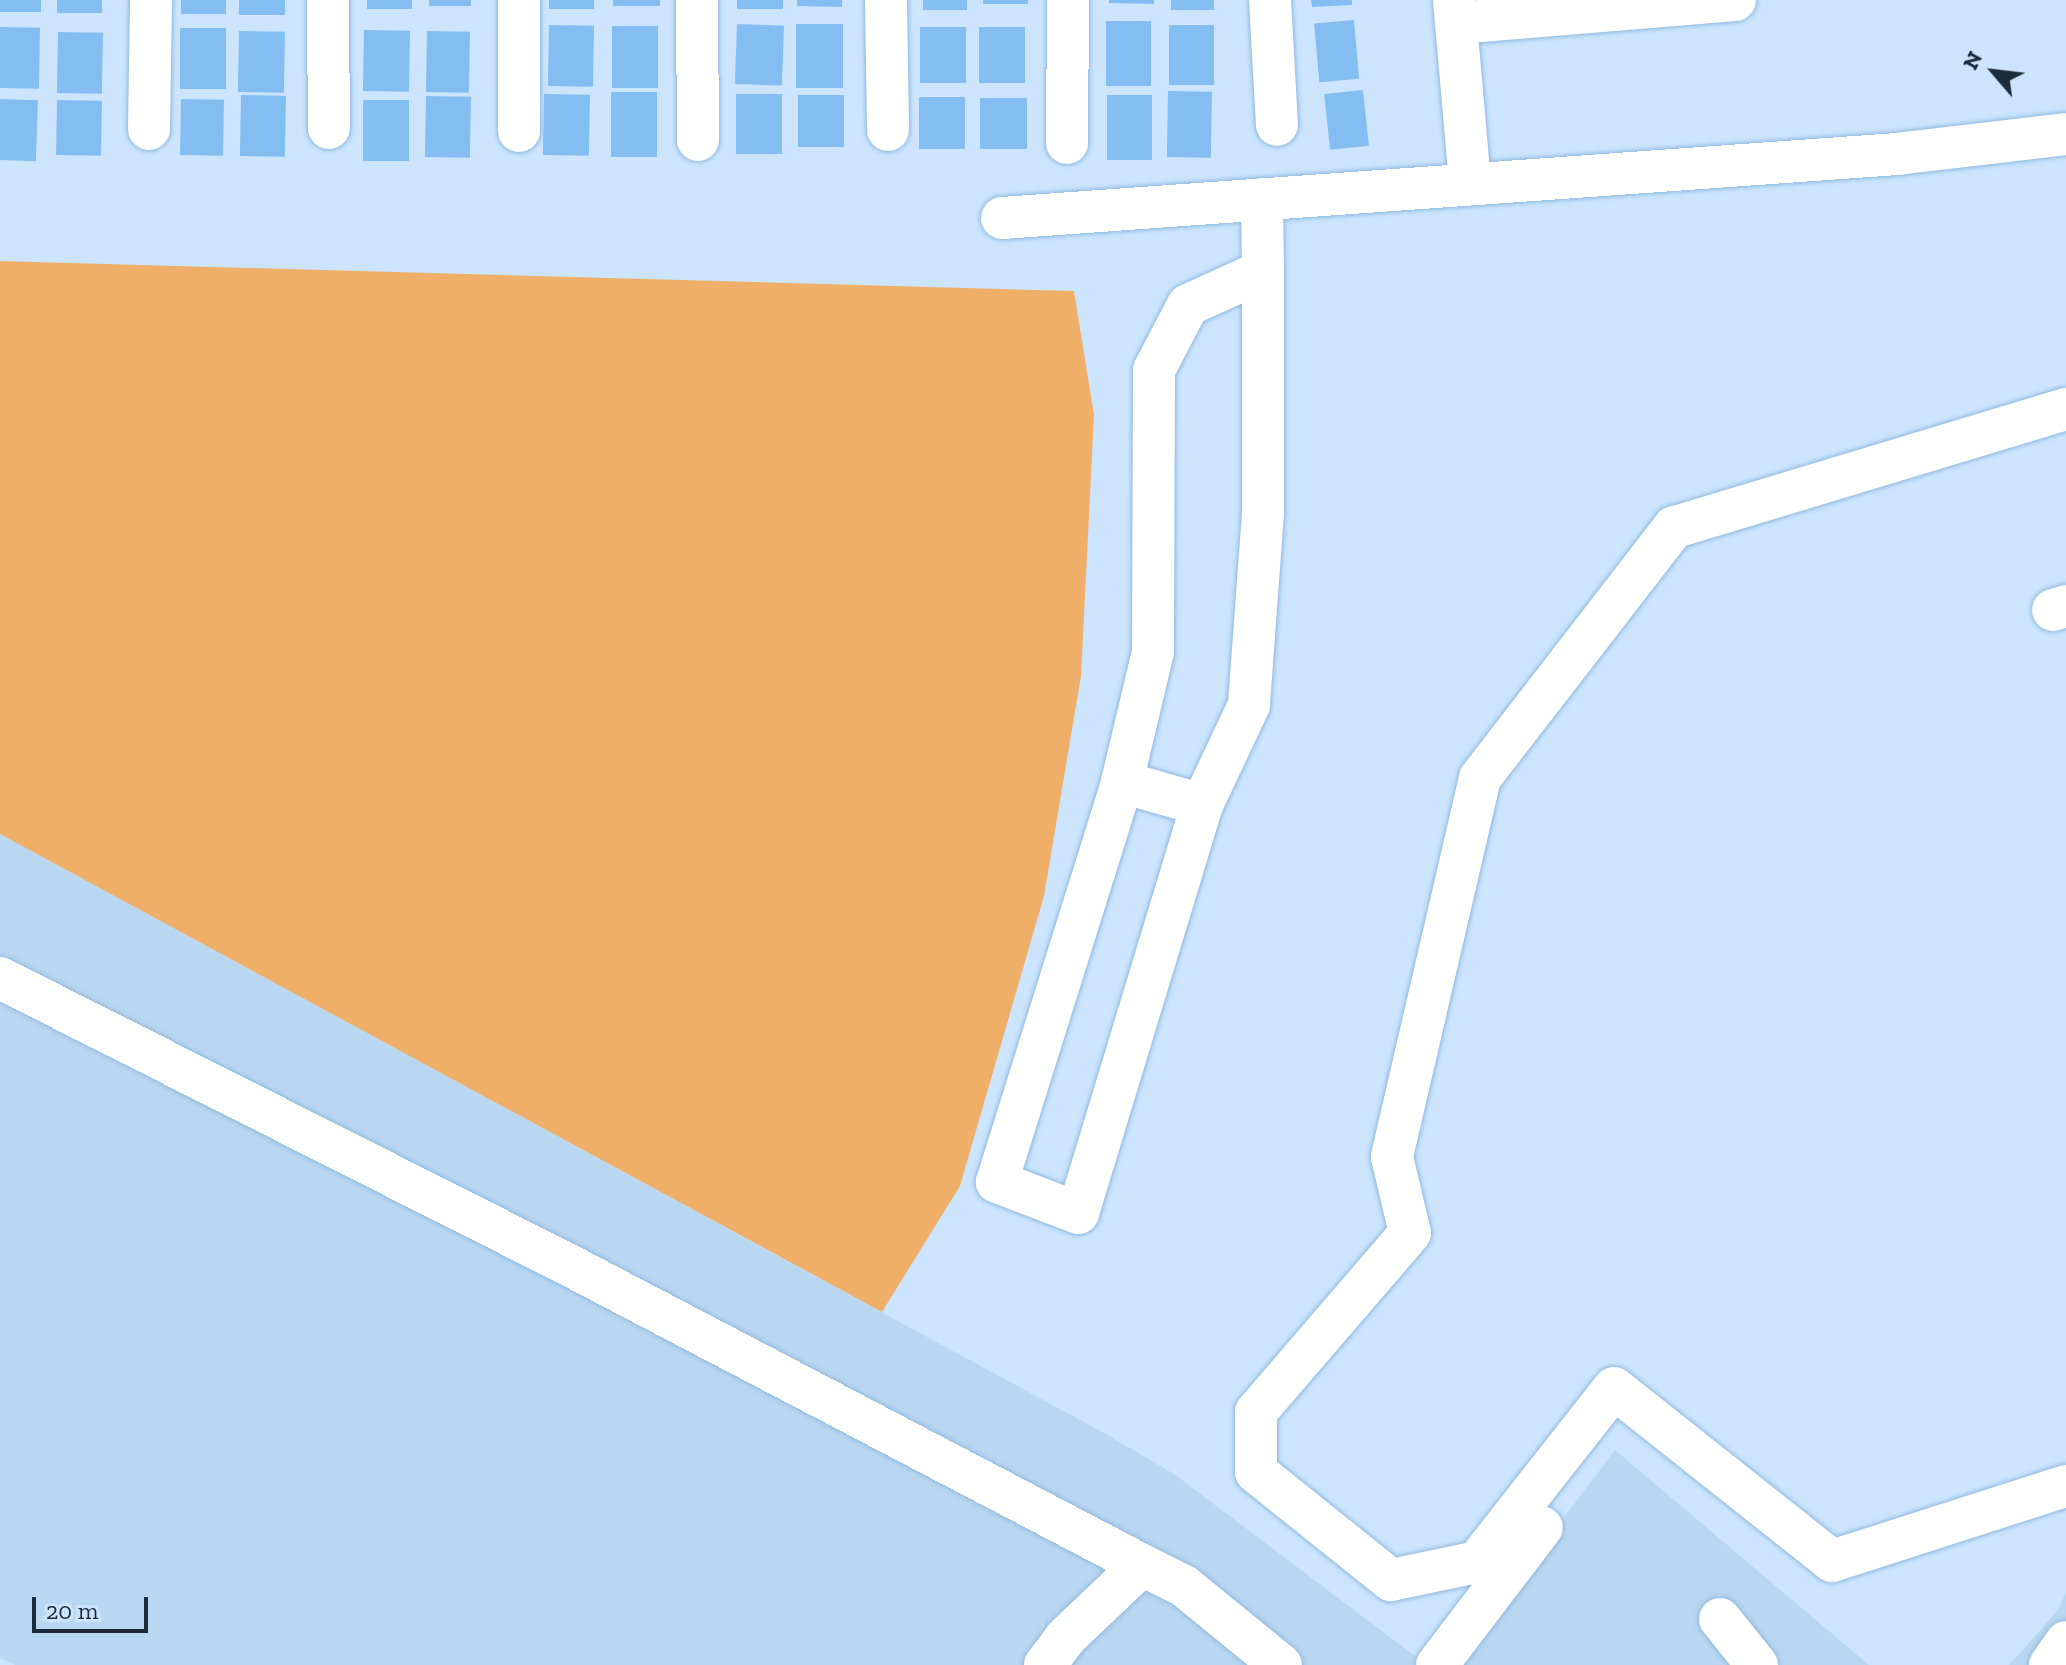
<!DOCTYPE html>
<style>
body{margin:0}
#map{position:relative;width:2066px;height:1665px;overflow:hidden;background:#cce5fd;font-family:"Zilla Slab",serif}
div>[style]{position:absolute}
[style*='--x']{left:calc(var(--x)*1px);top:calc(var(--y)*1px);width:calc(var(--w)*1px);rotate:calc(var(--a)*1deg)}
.built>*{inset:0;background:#bad7f1}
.green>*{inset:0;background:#efaf69}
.building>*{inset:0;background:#84bdf2;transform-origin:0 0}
.roads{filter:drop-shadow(0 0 2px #90b9e0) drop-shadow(0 0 2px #90b9e0)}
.minor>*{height:42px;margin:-21px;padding:0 21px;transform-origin:21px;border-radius:21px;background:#fff}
span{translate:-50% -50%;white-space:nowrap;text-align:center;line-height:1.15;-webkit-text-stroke:8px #cce5fd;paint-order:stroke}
.north{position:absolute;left:1954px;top:32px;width:80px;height:80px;-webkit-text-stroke:6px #cce5fd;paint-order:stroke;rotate:298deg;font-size:22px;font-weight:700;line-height:32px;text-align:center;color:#1b2b3b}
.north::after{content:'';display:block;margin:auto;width:28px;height:36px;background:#1b2b3b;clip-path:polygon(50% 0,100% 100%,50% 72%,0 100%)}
.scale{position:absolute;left:32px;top:1597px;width:116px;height:36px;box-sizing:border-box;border:4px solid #1b2b3b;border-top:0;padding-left:10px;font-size:24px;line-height:28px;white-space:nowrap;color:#1b2b3b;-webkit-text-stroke:6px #cce5fd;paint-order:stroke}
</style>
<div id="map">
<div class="built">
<i style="clip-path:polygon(0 834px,1106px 1434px,1174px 1474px,1427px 1665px,15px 1665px,0 1658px)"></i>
<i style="clip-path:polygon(1615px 1450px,1869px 1665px,1452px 1665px)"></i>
<i style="clip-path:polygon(2066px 1593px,2066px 1665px,2009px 1665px,2057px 1611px)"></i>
</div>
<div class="green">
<i style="clip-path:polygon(0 261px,1074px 291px,1094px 415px,1081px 676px,1044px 896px,960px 1186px,882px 1312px,0 834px)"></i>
</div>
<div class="building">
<i style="left:0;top:0;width:41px;height:12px"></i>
<i style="left:57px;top:0;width:45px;height:13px"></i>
<i style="left:181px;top:0;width:45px;height:14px"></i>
<i style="left:239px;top:0;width:46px;height:15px"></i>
<i style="left:367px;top:0;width:45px;height:9px"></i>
<i style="left:429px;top:0;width:42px;height:6px"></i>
<i style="left:549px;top:0;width:45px;height:9px"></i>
<i style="left:613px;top:0;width:47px;height:6px"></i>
<i style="left:737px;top:0;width:46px;height:9px"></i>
<i style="clip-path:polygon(797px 0,842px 0,842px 7px,797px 6px)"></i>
<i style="left:923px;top:0;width:44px;height:10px"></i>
<i style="left:983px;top:0;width:45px;height:4px"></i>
<i style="clip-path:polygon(1109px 0,1154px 0,1154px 4px,1109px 3px)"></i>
<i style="left:1171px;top:0;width:43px;height:10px"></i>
<i style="clip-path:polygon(1311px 0,1352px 0,1352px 5px,1312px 7px)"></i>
<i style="left:1354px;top:20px;width:59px;height:40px;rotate:85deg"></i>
<i style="left:1106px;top:21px;width:45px;height:65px"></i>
<i style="left:737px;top:24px;width:47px;height:60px;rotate:2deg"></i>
<i style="left:796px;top:24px;width:47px;height:64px"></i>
<i style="left:549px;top:25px;width:45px;height:61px;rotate:1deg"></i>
<i style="left:1169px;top:25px;width:45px;height:60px"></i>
<i style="left:612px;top:26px;width:46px;height:62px"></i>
<i style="left:0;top:27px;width:40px;height:61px;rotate:1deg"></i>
<i style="left:920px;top:27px;width:46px;height:56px"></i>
<i style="left:979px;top:27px;width:46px;height:56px"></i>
<i style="left:180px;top:28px;width:46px;height:61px"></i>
<i style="left:364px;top:30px;width:46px;height:61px;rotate:1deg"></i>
<i style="left:239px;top:31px;width:46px;height:61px;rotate:1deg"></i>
<i style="left:427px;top:31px;width:43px;height:61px;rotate:1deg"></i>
<i style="left:58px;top:32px;width:45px;height:61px;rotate:1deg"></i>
<i style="left:1363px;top:90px;width:56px;height:39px;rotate:84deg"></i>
<i style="left:1168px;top:91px;width:44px;height:66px;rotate:1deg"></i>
<i style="left:611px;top:92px;width:46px;height:65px"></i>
<i style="left:544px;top:94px;width:46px;height:61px;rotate:1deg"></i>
<i style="left:736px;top:94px;width:46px;height:60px"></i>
<i style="left:241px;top:95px;width:45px;height:61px;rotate:1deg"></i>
<i style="left:798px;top:95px;width:46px;height:52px"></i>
<i style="left:1107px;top:95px;width:45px;height:65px"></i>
<i style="left:426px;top:96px;width:45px;height:61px;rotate:1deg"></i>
<i style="left:919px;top:97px;width:46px;height:52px"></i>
<i style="left:980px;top:98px;width:47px;height:51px"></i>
<i style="left:0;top:99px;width:38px;height:61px;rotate:2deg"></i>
<i style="left:181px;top:99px;width:43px;height:56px;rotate:1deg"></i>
<i style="left:57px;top:100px;width:45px;height:55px;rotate:1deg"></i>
<i style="left:363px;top:100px;width:46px;height:61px"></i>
</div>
<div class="roads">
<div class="minor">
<i style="--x:328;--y:0;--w:128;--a:89.6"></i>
<i style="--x:697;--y:0;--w:140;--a:89.6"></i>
<i style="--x:886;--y:0;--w:130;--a:89.1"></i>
<i style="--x:1270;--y:0;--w:125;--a:86.8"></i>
<i style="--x:1454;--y:0;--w:185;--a:85"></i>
<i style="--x:1456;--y:23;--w:280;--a:-4.7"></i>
<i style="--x:149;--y:129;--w:129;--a:-89.1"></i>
<i style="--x:519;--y:131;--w:131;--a:-90"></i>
<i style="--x:1067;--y:143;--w:143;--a:-89.6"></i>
<i style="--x:1262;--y:199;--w:72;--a:89.2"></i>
<i style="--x:1263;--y:271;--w:242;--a:90"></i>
<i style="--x:1263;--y:513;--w:193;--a:94.2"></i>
<i style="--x:1249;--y:705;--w:110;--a:115.2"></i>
<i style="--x:1202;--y:805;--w:426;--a:106.9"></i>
<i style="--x:1078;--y:1213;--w:87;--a:-159.1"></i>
<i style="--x:997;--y:1182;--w:419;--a:-72.6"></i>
<i style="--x:1122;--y:782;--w:134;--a:-76.6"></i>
<i style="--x:1153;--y:652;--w:282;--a:-89.8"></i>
<i style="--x:1154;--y:370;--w:73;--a:-62.4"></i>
<i style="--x:1188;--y:305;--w:82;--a:-24.4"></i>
<i style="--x:1002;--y:218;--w:897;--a:-4.09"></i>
<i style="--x:1897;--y:154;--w:170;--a:-6.7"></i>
<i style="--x:2066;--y:409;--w:409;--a:163.2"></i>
<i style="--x:1674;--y:527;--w:317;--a:127.7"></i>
<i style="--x:1480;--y:778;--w:389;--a:103.1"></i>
<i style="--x:1392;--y:1157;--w:78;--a:76.7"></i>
<i style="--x:1410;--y:1233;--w:236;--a:130.7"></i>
<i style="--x:1256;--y:1412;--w:60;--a:90"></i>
<i style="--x:1256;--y:1472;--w:173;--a:38.7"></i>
<i style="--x:1391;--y:1580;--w:88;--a:-11.8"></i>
<i style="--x:1477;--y:1562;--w:221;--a:-51.8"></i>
<i style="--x:1614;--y:1388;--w:278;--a:38.4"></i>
<i style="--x:1832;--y:1561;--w:246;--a:-17.8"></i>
<i style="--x:2053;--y:610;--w:14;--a:-17"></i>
<i style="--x:1122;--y:782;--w:83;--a:16"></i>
<i style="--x:0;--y:978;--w:635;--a:26.77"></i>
<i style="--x:567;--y:1264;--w:649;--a:27.63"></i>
<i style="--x:1720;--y:1619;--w:59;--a:51.2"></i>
<i style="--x:1045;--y:1665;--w:34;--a:-53"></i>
<i style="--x:1065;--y:1638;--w:106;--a:-43.5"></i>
<i style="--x:1142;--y:1565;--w:47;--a:26.6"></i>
<i style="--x:1184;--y:1586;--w:125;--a:39.2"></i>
<i style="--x:1437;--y:1665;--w:173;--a:-52.7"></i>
<i style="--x:2050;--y:1665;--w:28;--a:-55"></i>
</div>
</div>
<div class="north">N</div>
<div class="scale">20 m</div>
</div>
